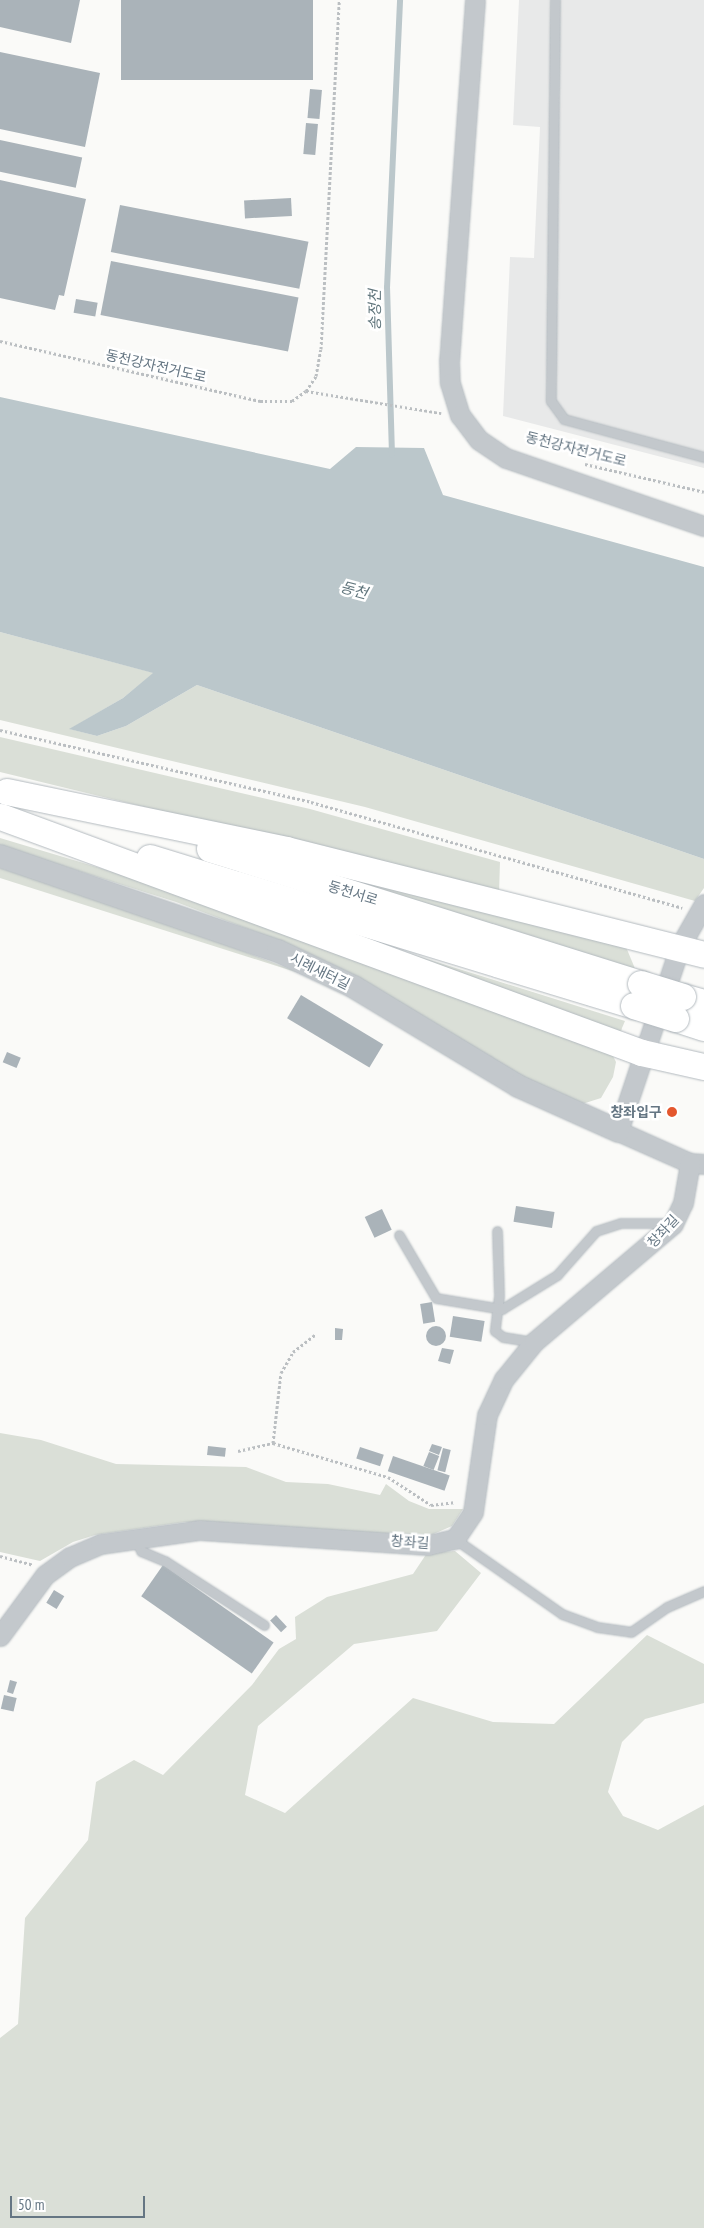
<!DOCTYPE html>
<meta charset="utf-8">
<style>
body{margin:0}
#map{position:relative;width:704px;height:2228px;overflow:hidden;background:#fafaf8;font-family:"PT Sans Narrow","Noto Sans KR",sans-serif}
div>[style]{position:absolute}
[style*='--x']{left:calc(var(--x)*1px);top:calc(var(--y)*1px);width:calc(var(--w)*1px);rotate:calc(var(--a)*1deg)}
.built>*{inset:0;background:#e8e9e9}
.green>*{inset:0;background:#dadfd7}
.water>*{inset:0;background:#bbc7cb}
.stream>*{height:5.5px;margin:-2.75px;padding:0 2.75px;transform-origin:2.75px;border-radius:2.75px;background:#bbc7cb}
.building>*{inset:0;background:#aab3b9;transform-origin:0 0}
.round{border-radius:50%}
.path>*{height:3px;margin-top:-1.5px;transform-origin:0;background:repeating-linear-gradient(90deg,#bbbfc2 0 2.5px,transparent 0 5px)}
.roads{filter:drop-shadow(0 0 1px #b3babf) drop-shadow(0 0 1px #b3babf)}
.service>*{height:9px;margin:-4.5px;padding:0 4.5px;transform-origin:4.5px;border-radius:4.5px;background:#c3c8cc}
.minor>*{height:19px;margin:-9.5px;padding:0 9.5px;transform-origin:9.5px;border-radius:9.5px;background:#c3c8cc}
.tertiary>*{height:22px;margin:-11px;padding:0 11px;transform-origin:11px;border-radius:11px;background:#c3c8cc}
.secondary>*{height:26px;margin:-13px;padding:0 13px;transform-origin:13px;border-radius:13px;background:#fff}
.bridges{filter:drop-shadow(0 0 1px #b3babf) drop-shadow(0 0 1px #b3babf)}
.secondary-bridge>*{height:26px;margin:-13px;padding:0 13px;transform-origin:13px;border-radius:13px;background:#fff}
.dots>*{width:14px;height:14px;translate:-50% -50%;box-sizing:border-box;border:2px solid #fff;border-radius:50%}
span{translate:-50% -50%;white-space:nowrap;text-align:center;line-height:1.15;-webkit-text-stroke:5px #fff;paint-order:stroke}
.street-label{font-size:14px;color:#657683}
.poi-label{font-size:14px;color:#657683;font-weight:700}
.right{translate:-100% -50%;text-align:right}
.water-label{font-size:15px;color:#60757c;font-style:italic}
.scale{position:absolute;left:10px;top:2196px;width:135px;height:22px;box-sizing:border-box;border:2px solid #657683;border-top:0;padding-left:6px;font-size:15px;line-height:18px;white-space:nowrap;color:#657683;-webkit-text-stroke:4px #fff;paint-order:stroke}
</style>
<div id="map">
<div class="built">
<i style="clip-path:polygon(519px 0,704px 0,704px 468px,503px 416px,510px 257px,534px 258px,540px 127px,513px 125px)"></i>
</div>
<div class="green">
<i style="clip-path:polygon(0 632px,154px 673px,123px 698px,70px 729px,97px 736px,126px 726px,197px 685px,704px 859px,704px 888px,695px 901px,365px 807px,0 720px)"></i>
<i style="clip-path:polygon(0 737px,310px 809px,500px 862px,499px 893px,0 772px)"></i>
<i style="clip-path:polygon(0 838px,150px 883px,612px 1054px,616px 1062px,613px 1077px,601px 1098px,579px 1105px,521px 1077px,280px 941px,176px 902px,0 846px)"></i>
<i style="clip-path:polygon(0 868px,128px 907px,308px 976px,0 878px)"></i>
<i style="clip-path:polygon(323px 872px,626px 947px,636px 971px)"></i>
<i style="clip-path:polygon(341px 932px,625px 1021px,622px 1028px,621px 1032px)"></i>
<i style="clip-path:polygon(0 1433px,41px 1440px,116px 1464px,246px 1467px,286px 1482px,328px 1484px,380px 1495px,386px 1484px,409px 1501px,429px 1509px,463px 1509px,452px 1526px,429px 1536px,185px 1522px,95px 1535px,73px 1542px,40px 1561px,0 1552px)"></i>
<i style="clip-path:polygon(455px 1551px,481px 1573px,437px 1631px,354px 1644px,258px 1726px,245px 1795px,285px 1813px,413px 1698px,493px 1722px,554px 1724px,647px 1635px,704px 1664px,704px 1703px,645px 1719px,622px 1742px,608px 1792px,623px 1816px,658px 1830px,704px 1805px,704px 2228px,0 2228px,0 2038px,18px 2024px,25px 1918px,88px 1840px,96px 1782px,134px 1760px,163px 1775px,252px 1685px,279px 1649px,296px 1639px,295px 1617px,327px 1597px,413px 1574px,427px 1553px)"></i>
</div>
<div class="water">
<i style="clip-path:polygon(0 397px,330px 469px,356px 447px,424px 448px,443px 495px,704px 567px,704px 859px,197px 685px,126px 726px,97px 736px,69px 729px,123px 698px,153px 673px,0 632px)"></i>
</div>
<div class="stream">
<i style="--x:392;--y:455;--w:167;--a:-91.7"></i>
<i style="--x:387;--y:288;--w:288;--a:-87.4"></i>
</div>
<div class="building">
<i style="clip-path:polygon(0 0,80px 0,71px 43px,0 27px)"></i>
<i style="left:121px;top:0;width:192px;height:80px"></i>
<i style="clip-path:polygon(0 52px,100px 73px,85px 147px,0 129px)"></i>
<i style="left:310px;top:89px;width:12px;height:29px;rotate:5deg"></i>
<i style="left:306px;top:123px;width:12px;height:31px;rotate:5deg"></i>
<i style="left:0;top:140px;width:84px;height:31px;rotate:12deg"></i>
<i style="clip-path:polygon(0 180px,86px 199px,64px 296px,59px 295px,55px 310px,0 298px)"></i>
<i style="left:291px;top:198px;width:18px;height:47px;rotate:87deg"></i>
<i style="left:120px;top:205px;width:192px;height:48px;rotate:11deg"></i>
<i style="left:111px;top:261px;width:191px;height:55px;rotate:11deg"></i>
<i style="left:76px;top:299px;width:22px;height:14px;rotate:10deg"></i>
<i style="left:301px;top:995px;width:96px;height:27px;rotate:31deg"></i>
<i style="left:7px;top:1052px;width:15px;height:11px;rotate:23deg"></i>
<i style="left:516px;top:1206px;width:39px;height:16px;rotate:9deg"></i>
<i style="left:382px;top:1209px;width:23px;height:19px;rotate:65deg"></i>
<i style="left:432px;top:1302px;width:20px;height:12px;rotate:81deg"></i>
<i style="left:453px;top:1316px;width:32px;height:21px;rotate:9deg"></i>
<i class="round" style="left:426px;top:1326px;width:20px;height:20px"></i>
<i style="clip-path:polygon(335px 1328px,343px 1329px,342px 1340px,335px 1340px)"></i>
<i style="clip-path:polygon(442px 1348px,454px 1350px,450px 1364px,438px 1361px)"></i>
<i style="clip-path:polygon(432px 1444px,442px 1447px,439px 1455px,429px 1451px)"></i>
<i style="left:208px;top:1446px;width:18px;height:9px;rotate:6deg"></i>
<i style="left:360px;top:1447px;width:25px;height:12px;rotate:18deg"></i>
<i style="left:443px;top:1448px;width:8px;height:23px;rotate:14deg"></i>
<i style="left:429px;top:1452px;width:11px;height:15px;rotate:22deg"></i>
<i style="left:393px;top:1456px;width:60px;height:16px;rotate:19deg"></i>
<i style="left:163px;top:1565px;width:135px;height:38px;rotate:35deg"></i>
<i style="left:54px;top:1590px;width:12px;height:15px;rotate:31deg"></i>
<i style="left:276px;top:1615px;width:16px;height:8px;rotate:47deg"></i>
<i style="clip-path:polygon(10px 1680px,17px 1682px,13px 1694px,7px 1692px)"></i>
<i style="left:4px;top:1695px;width:13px;height:14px;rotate:13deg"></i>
</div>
<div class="path">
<i style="--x:0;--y:341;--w:267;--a:13"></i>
<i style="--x:260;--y:401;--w:32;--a:0"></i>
<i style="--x:292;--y:401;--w:17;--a:-36"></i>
<i style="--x:306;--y:391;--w:18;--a:-56"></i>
<i style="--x:316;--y:376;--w:27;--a:-80"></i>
<i style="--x:321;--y:349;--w:349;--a:-87"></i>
<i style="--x:306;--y:391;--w:137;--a:9.3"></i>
<i style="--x:585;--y:464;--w:122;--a:13.2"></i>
<i style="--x:0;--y:730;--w:319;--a:13"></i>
<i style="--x:311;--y:802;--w:386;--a:15.9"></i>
<i style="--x:273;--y:1443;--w:70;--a:-83.5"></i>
<i style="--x:281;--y:1373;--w:24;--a:-60"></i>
<i style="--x:293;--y:1352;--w:28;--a:-38"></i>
<i style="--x:238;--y:1451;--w:36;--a:-13"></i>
<i style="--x:273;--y:1443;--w:120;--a:16.5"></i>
<i style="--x:388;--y:1477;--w:51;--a:33.1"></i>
<i style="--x:431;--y:1505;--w:25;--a:-7"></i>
<i style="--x:0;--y:1556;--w:34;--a:15"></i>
</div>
<div class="roads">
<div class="service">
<i style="--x:555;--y:0;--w:401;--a:90.6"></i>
<i style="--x:551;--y:401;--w:22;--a:54"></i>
<i style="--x:564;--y:419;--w:145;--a:15.2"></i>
<i style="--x:497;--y:1231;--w:65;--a:88.2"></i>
<i style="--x:499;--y:1296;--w:35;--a:97"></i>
<i style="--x:495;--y:1331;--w:10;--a:37"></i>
<i style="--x:503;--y:1337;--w:30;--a:9"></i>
<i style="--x:399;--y:1235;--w:73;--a:59.6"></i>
<i style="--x:436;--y:1298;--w:67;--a:9.5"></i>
<i style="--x:502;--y:1309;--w:65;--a:-31.7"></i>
<i style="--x:557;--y:1275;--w:59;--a:-48.4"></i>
<i style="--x:596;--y:1231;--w:26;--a:-18"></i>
<i style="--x:621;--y:1223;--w:51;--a:0"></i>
<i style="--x:134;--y:1537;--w:16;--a:63"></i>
<i style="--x:141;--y:1551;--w:26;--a:23"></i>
<i style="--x:165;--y:1561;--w:118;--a:32.9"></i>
<i style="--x:455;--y:1539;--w:131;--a:35"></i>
<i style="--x:562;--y:1614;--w:37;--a:20"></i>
<i style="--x:597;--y:1627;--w:34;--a:8"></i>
<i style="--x:631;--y:1632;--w:44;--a:-34.8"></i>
<i style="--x:667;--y:1607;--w:40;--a:-23.4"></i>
</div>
<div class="minor">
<i style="--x:475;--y:0;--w:361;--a:94.1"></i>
<i style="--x:449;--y:360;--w:23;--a:88"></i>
<i style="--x:450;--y:383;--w:34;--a:73"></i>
<i style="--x:460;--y:415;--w:31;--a:53"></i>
<i style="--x:479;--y:440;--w:32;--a:34"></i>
<i style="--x:506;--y:458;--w:209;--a:19"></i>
<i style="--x:704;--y:904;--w:48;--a:119.7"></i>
<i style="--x:680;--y:946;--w:195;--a:108.5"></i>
<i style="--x:618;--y:1131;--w:79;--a:24"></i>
<i style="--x:690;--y:1163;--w:14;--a:4"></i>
<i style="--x:0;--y:1636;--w:76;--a:-53.6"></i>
<i style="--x:45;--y:1575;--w:31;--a:-36"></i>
<i style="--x:70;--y:1557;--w:33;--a:-23"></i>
<i style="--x:100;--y:1544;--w:101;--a:-8"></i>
<i style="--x:200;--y:1530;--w:228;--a:3.8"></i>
<i style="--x:428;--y:1545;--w:28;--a:-13"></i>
<i style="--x:455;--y:1539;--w:32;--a:-56"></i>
<i style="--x:473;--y:1512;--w:98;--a:-81.8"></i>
<i style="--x:487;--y:1415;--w:40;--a:-65"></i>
<i style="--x:504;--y:1379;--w:48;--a:-51"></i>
<i style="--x:534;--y:1342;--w:182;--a:-40.3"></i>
<i style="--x:673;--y:1224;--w:23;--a:-65"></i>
<i style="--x:683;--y:1203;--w:41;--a:-80.1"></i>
</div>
<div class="tertiary">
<i style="--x:0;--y:856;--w:294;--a:18.9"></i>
<i style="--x:278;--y:951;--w:84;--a:25.3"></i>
<i style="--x:354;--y:987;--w:192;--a:31.1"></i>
<i style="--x:518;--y:1086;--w:110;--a:24.2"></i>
</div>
<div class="secondary">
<i style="--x:7;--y:792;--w:286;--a:11.7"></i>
<i style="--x:287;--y:850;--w:430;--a:14.1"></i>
<i style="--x:1;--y:817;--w:683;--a:20.21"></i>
<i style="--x:642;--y:1053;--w:64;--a:12.7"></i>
<i style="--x:210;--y:849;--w:452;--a:17.4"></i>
<i style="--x:150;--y:858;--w:506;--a:17"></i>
<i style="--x:683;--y:997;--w:22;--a:16"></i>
<i style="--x:676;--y:1019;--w:29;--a:18"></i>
</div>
</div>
<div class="bridges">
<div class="secondary-bridge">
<i style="--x:641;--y:984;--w:44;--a:17.2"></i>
<i style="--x:634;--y:1006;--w:44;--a:17.2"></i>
</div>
</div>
<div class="dots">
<i style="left:672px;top:1112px;background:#e4572e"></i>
</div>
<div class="street-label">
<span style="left:156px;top:366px;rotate:13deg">동천강자전거도로</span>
<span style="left:576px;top:449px;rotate:14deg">동천강자전거도로</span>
<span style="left:353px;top:893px;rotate:17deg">동천서로</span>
<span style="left:320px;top:971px;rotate:26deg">시례새터길</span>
<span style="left:663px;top:1231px;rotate:-47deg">창좌길</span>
<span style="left:410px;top:1542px;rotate:4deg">창좌길</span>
</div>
<div class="poi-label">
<span class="right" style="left:662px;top:1112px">창좌입구</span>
</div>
<div class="water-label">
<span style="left:375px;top:310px;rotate:-90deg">송정천</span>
<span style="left:354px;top:590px;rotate:15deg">동천</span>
</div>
<div class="scale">50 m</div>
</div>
